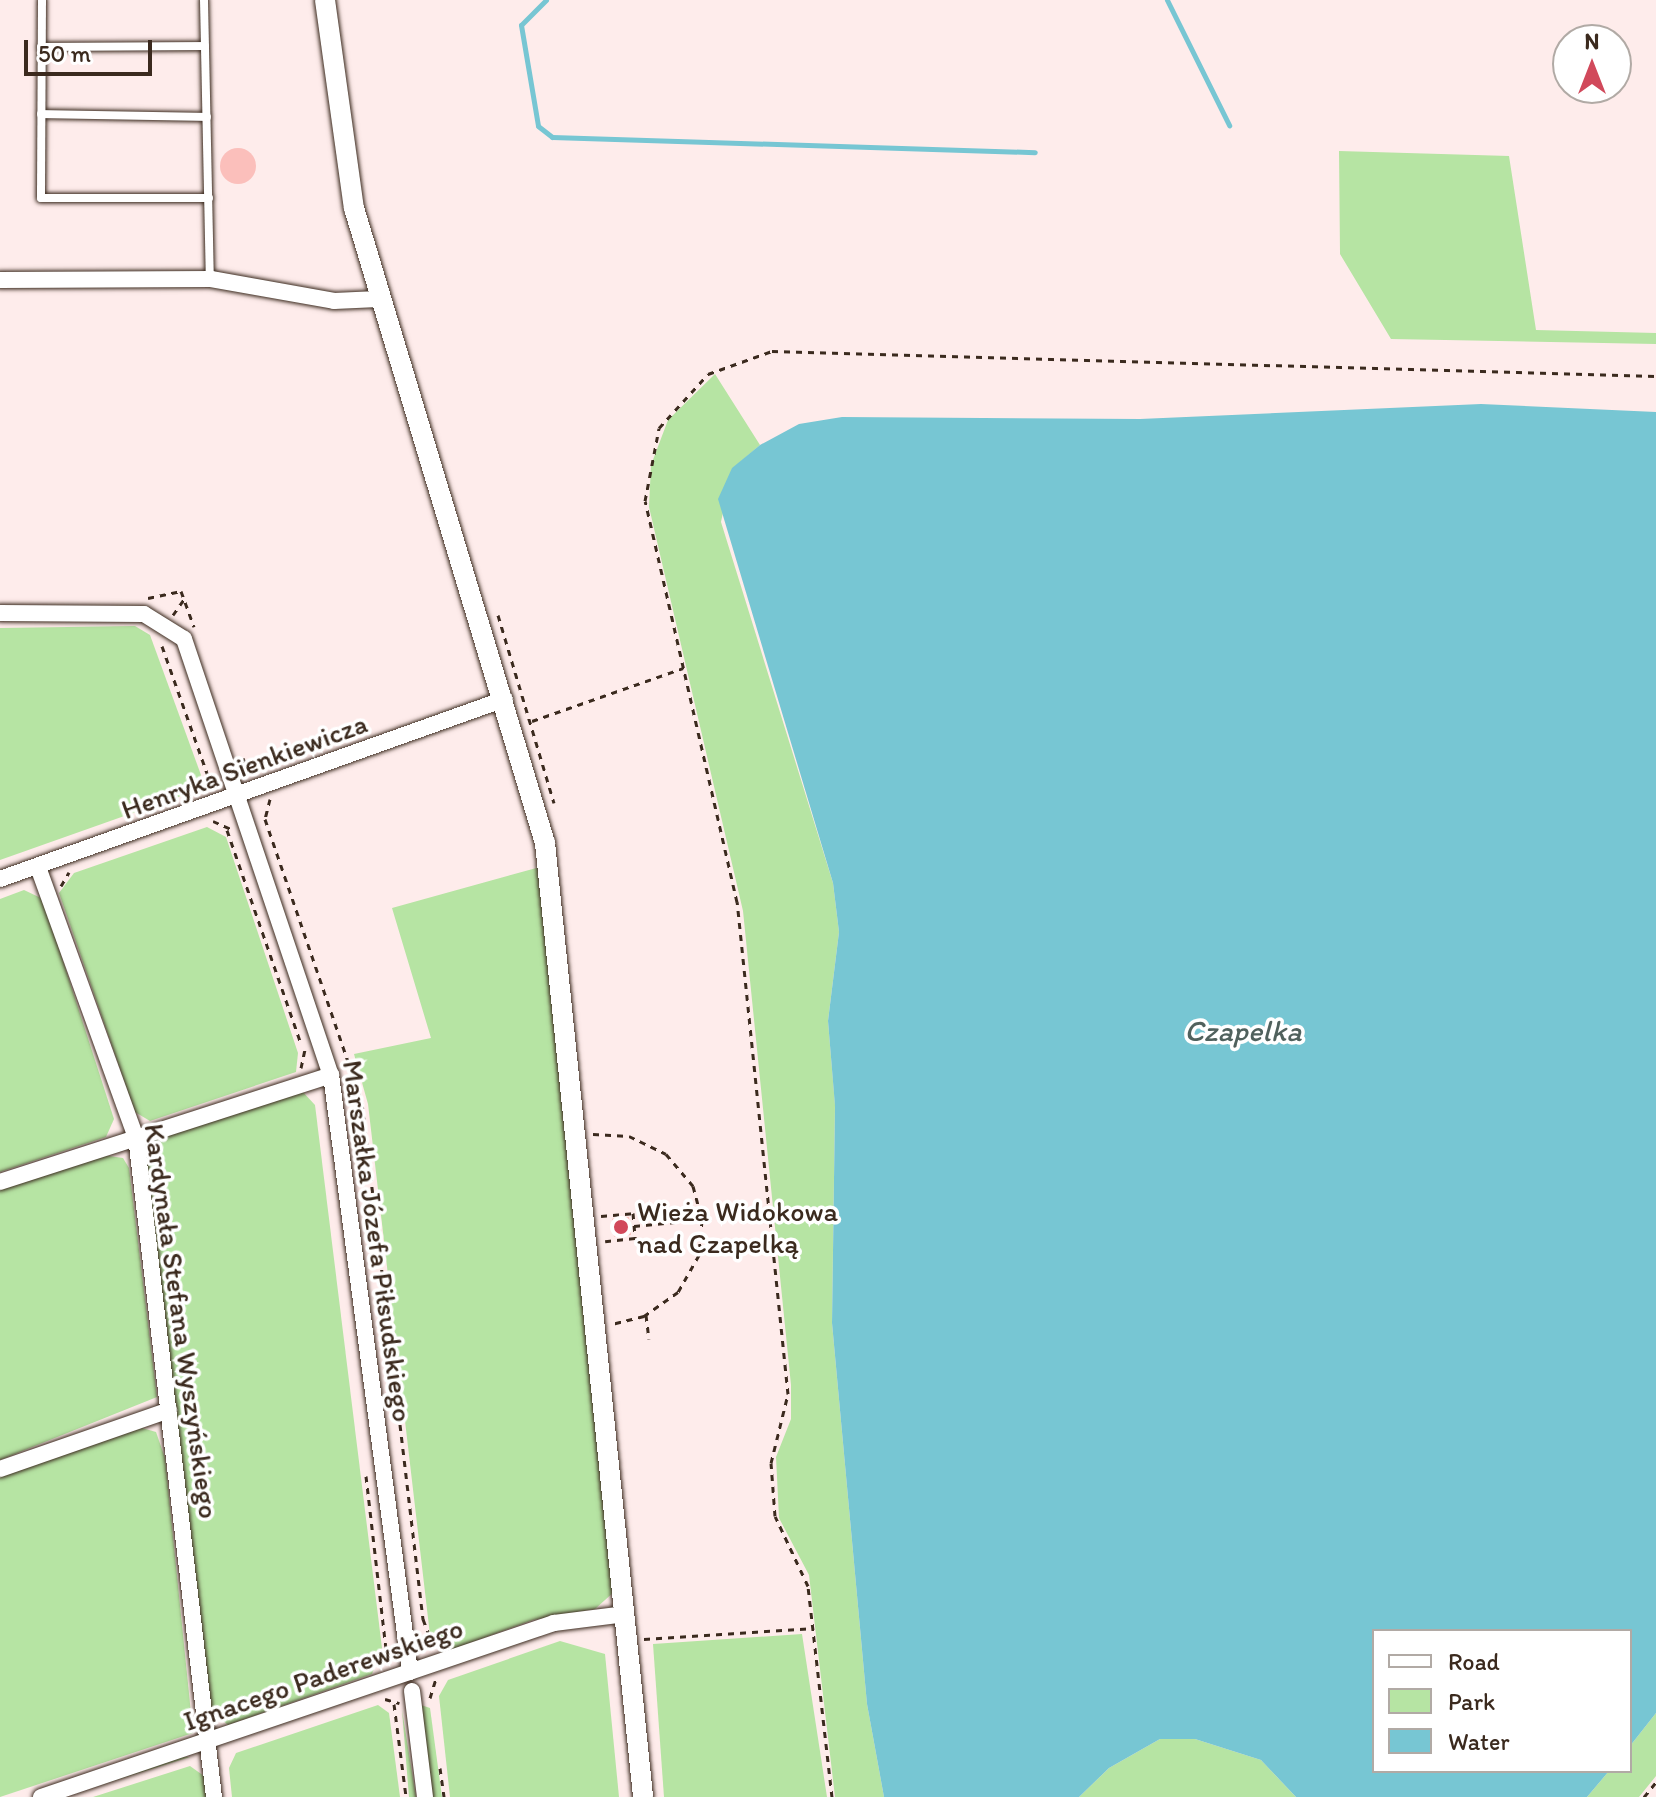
<!DOCTYPE html>
<meta charset="utf-8">
<style>
body{margin:0}
#map{position:relative;width:1656px;height:1797px;overflow:hidden;background:#feeceb;font-family:Itim,sans-serif}
div>[style]{position:absolute}
[style*='--x']{left:calc(var(--x)*1px);top:calc(var(--y)*1px);width:calc(var(--w)*1px);rotate:calc(var(--a)*1deg)}
.green>*{inset:0;background:#b6e4a3}
.water>*{inset:0;background:#77c6d3}
.stream>*{height:5px;margin:-2.5px;padding:0 2.5px;transform-origin:2.5px;border-radius:2.5px;background:#77c6d3}
.building>*{inset:0;background:#fbbfbb;transform-origin:0 0}
.round{border-radius:50%}
.path>*{height:3px;margin-top:-1.5px;transform-origin:0;background:repeating-linear-gradient(90deg,#3b2a1e 0 6px,transparent 0 12px)}
.roads{filter:drop-shadow(0 0 2px #3b2a1e) drop-shadow(0 0 2px #3b2a1e)}
.service>*{height:8px;margin:-4px;padding:0 4px;transform-origin:4px;border-radius:4px;background:#fff}
.minor>*{height:16px;margin:-8px;padding:0 8px;transform-origin:8px;border-radius:8px;background:#fff}
.tertiary>*{height:20px;margin:-10px;padding:0 10px;transform-origin:10px;border-radius:10px;background:#fff}
.dots>*{width:22px;height:22px;translate:-50% -50%;box-sizing:border-box;border:4px solid #fff;border-radius:50%}
span{translate:-50% -50%;white-space:nowrap;text-align:center;line-height:1.15;-webkit-text-stroke:7px #fff;paint-order:stroke}
.street-label{font-size:28px;color:#3b2a1e}
.poi-label{font-size:28px;color:#3b2a1e}
.left{translate:0 -50%;text-align:left}
.water-label{font-size:30px;color:#50615d;font-style:italic}
.legend{position:absolute;left:1372px;top:1629px;width:260px;height:144px;box-sizing:border-box;background:#fff;border:2px solid #b1aaa5;margin:0;padding:10px 14px;list-style:none;font-size:24px;color:#3b2a1e}
.legend li{display:flex;align-items:center;gap:16px;height:40px}
.legend b{width:40px;border:2px solid #b1aaa5}
.north{position:absolute;left:1552px;top:24px;width:80px;height:80px;box-sizing:border-box;background:#fff;border:2px solid #b1aaa5;border-radius:50%;rotate:0deg;font-size:22px;font-weight:700;line-height:32px;text-align:center;color:#3b2a1e}
.north::after{content:'';display:block;margin:auto;width:28px;height:36px;background:#d1495b;clip-path:polygon(50% 0,100% 100%,50% 72%,0 100%)}
.scale{position:absolute;left:24px;top:40px;width:128px;height:36px;box-sizing:border-box;border:4px solid #3b2a1e;border-top:0;padding-left:10px;font-size:24px;line-height:28px;white-space:nowrap;color:#3b2a1e;-webkit-text-stroke:6px #fff;paint-order:stroke}
</style>
<div id="map">
<div class="green">
<i style="clip-path:polygon(1339px 151px,1509px 156px,1536px 330px,1656px 333px,1656px 344px,1391px 339px,1340px 254px)"></i>
<i style="clip-path:polygon(715px 374px,760px 445px,732px 469px,721px 522px,833px 883px,839px 932px,828px 1021px,835px 1105px,832px 1323px,867px 1704px,884px 1797px,835px 1797px,809px 1575px,779px 1518px,776px 1457px,791px 1419px,791px 1385px,743px 911px,649px 507px,651px 465px,668px 420px)"></i>
<i style="clip-path:polygon(135px 626px,150px 635px,201px 775px,195px 791px,0 860px,0 628px)"></i>
<i style="clip-path:polygon(207px 827px,226px 837px,298px 1053px,296px 1072px,150px 1121px,135px 1112px,59px 893px,74px 873px)"></i>
<i style="clip-path:polygon(540px 867px,615px 1591px,595px 1609px,533px 1620px,442px 1653px,430px 1635px,368px 1104px,354px 1054px,431px 1038px,392px 908px)"></i>
<i style="clip-path:polygon(24px 890px,43px 899px,114px 1119px,106px 1137px,0 1172px,0 899px)"></i>
<i style="clip-path:polygon(302px 1091px,315px 1105px,382px 1648px,372px 1674px,228px 1725px,210px 1710px,143px 1152px,152px 1140px)"></i>
<i style="clip-path:polygon(102px 1155px,123px 1158px,129px 1168px,157px 1397px,0 1460px,0 1190px)"></i>
<i style="clip-path:polygon(142px 1428px,156px 1432px,165px 1458px,193px 1733px,0 1797px,0 1477px)"></i>
<i style="clip-path:polygon(802px 1634px,827px 1797px,664px 1797px,653px 1644px)"></i>
<i style="clip-path:polygon(560px 1641px,605px 1654px,619px 1797px,450px 1797px,439px 1696px,448px 1680px)"></i>
<i style="clip-path:polygon(418px 1704px,430px 1708px,442px 1797px,432px 1797px)"></i>
<i style="clip-path:polygon(378px 1705px,389px 1713px,400px 1797px,232px 1797px,229px 1768px,236px 1753px)"></i>
<i style="clip-path:polygon(402px 1710px,416px 1797px,409px 1797px)"></i>
<i style="clip-path:polygon(1656px 1713px,1656px 1776px,1639px 1797px,1587px 1797px,1609px 1771px,1630px 1771px,1630px 1746px)"></i>
<i style="clip-path:polygon(1160px 1739px,1195px 1739px,1261px 1760px,1296px 1797px,1079px 1797px,1109px 1768px)"></i>
<i style="clip-path:polygon(179px 1757px,190px 1757px,62px 1797px)"></i>
<i style="clip-path:polygon(190px 1766px,204px 1776px,207px 1797px,93px 1797px)"></i>
</div>
<div class="water">
<i style="clip-path:polygon(1481px 404px,1656px 412px,1656px 1713px,1630px 1746px,1630px 1631px,1374px 1631px,1374px 1771px,1609px 1771px,1587px 1797px,1296px 1797px,1261px 1760px,1195px 1739px,1160px 1739px,1109px 1768px,1079px 1797px,884px 1797px,867px 1704px,832px 1323px,835px 1106px,828px 1021px,839px 932px,833px 883px,718px 499px,732px 468px,760px 445px,799px 424px,842px 417px,1140px 419px)"></i>
</div>
<div class="stream">
<i style="--x:546;--y:0;--w:35;--a:135"></i>
<i style="--x:521;--y:25;--w:102;--a:80.4"></i>
<i style="--x:538;--y:126;--w:18;--a:38"></i>
<i style="--x:552;--y:137;--w:483;--a:1.8"></i>
<i style="--x:1167;--y:0;--w:140;--a:63.6"></i>
</div>
<div class="building">
<i class="round" style="left:220px;top:148px;width:36px;height:36px"></i>
<i style="left:629px;top:1217px;width:18px;height:17px;rotate:84deg"></i>
</div>
<div class="path">
<i style="--x:148;--y:598;--w:34;--a:-12"></i>
<i style="--x:181;--y:591;--w:38;--a:70"></i>
<i style="--x:173;--y:615;--w:19;--a:-55"></i>
<i style="--x:498;--y:615;--w:196;--a:73.4"></i>
<i style="--x:162;--y:646;--w:141;--a:70.5"></i>
<i style="--x:532;--y:721;--w:160;--a:-19.3"></i>
<i style="--x:243;--y:758;--w:10;--a:66"></i>
<i style="--x:270;--y:799;--w:21;--a:104"></i>
<i style="--x:265;--y:819;--w:300;--a:71.1"></i>
<i style="--x:362;--y:1103;--w:520;--a:83.26"></i>
<i style="--x:423;--y:1619;--w:30;--a:69"></i>
<i style="--x:213;--y:821;--w:20;--a:24"></i>
<i style="--x:227;--y:830;--w:223;--a:70.9"></i>
<i style="--x:61;--y:886;--w:16;--a:-60"></i>
<i style="--x:301;--y:1068;--w:19;--a:-78"></i>
<i style="--x:593;--y:1134;--w:36;--a:3"></i>
<i style="--x:629;--y:1136;--w:41;--a:25.9"></i>
<i style="--x:666;--y:1154;--w:42;--a:49.8"></i>
<i style="--x:693;--y:1186;--w:35;--a:75"></i>
<i style="--x:702;--y:1220;--w:35;--a:95"></i>
<i style="--x:699;--y:1255;--w:43;--a:119.6"></i>
<i style="--x:678;--y:1292;--w:42;--a:144.8"></i>
<i style="--x:644;--y:1316;--w:33;--a:166"></i>
<i style="--x:601;--y:1216;--w:32;--a:-5"></i>
<i style="--x:633;--y:1213;--w:25;--a:85"></i>
<i style="--x:635;--y:1238;--w:30;--a:174"></i>
<i style="--x:634;--y:1226;--w:136;--a:-5.5"></i>
<i style="--x:646;--y:1315;--w:24;--a:83"></i>
<i style="--x:366;--y:1476;--w:173;--a:83.4"></i>
<i style="--x:386;--y:1648;--w:19;--a:111"></i>
<i style="--x:644;--y:1639;--w:168;--a:-3.7"></i>
<i style="--x:430;--y:1698;--w:21;--a:-73"></i>
<i style="--x:385;--y:1699;--w:15;--a:16"></i>
<i style="--x:394;--y:1704;--w:94;--a:82.6"></i>
<i style="--x:440;--y:1768;--w:29;--a:82"></i>
<i style="--x:832;--y:1797;--w:212;--a:-96.5"></i>
<i style="--x:808;--y:1586;--w:77;--a:-115.2"></i>
<i style="--x:775;--y:1516;--w:53;--a:-94.3"></i>
<i style="--x:771;--y:1463;--w:71;--a:-76.2"></i>
<i style="--x:788;--y:1394;--w:495;--a:-95.9"></i>
<i style="--x:737;--y:902;--w:411;--a:-102.9"></i>
<i style="--x:645;--y:501;--w:74;--a:-79.1"></i>
<i style="--x:659;--y:428;--w:73;--a:-47.8"></i>
<i style="--x:708;--y:374;--w:68;--a:-19.8"></i>
<i style="--x:772;--y:351;--w:884;--a:1.62"></i>
<i style="--x:1644;--y:1797;--w:19;--a:-51"></i>
</div>
<div class="roads">
<div class="service">
<i style="--x:42;--y:0;--w:198;--a:90.3"></i>
<i style="--x:41;--y:198;--w:168;--a:0"></i>
<i style="--x:204;--y:0;--w:279;--a:88.8"></i>
<i style="--x:41;--y:47;--w:164;--a:-0.3"></i>
<i style="--x:41;--y:114;--w:166;--a:1"></i>
</div>
<div class="minor">
<i style="--x:0;--y:280;--w:211;--a:-0.3"></i>
<i style="--x:211;--y:279;--w:125;--a:10.1"></i>
<i style="--x:334;--y:301;--w:44;--a:-2.6"></i>
<i style="--x:0;--y:613;--w:144;--a:0.4"></i>
<i style="--x:144;--y:614;--w:47;--a:32"></i>
<i style="--x:184;--y:639;--w:460;--a:71.4"></i>
<i style="--x:331;--y:1075;--w:602;--a:82.46"></i>
<i style="--x:38;--y:867;--w:287;--a:70.1"></i>
<i style="--x:136;--y:1137;--w:665;--a:83.26"></i>
<i style="--x:0;--y:879;--w:536;--a:-19.62"></i>
<i style="--x:0;--y:1182;--w:348;--a:-17.9"></i>
<i style="--x:0;--y:1469;--w:179;--a:-19.2"></i>
<i style="--x:412;--y:1691;--w:107;--a:83"></i>
<i style="--x:41;--y:1797;--w:542;--a:-18.74"></i>
<i style="--x:554;--y:1623;--w:72;--a:-7.2"></i>
</div>
<div class="tertiary">
<i style="--x:325;--y:0;--w:210;--a:82.1"></i>
<i style="--x:354;--y:208;--w:663;--a:73.26"></i>
<i style="--x:545;--y:843;--w:959;--a:84.13"></i>
</div>
</div>
<div class="dots">
<i style="left:621px;top:1227px;background:#d1495b"></i>
</div>
<div class="street-label">
<span style="left:244px;top:766px;rotate:-20deg">Henryka Sienkiewicza</span>
<span style="left:378px;top:1241px;rotate:82deg">Marszałka Józefa Piłsudskiego</span>
<span style="left:182px;top:1321px;rotate:82deg">Kardynała Stefana Wyszyńskiego</span>
<span style="left:323px;top:1674px;rotate:-19deg">Ignacego Paderewskiego</span>
</div>
<div class="poi-label">
<span class="left" style="left:637px;top:1227px">Wieża Widokowa<br>nad Czapelką</span>
</div>
<div class="water-label">
<span style="left:1243px;top:1031px">Czapelka</span>
</div>
<ul class="legend">
<li><b style="height:10px;background:#fff"></b>Road</li>
<li><b style="height:22px;background:#b6e4a3"></b>Park</li>
<li><b style="height:22px;background:#77c6d3"></b>Water</li>
</ul>
<div class="north">N</div>
<div class="scale">50 m</div>
</div>
